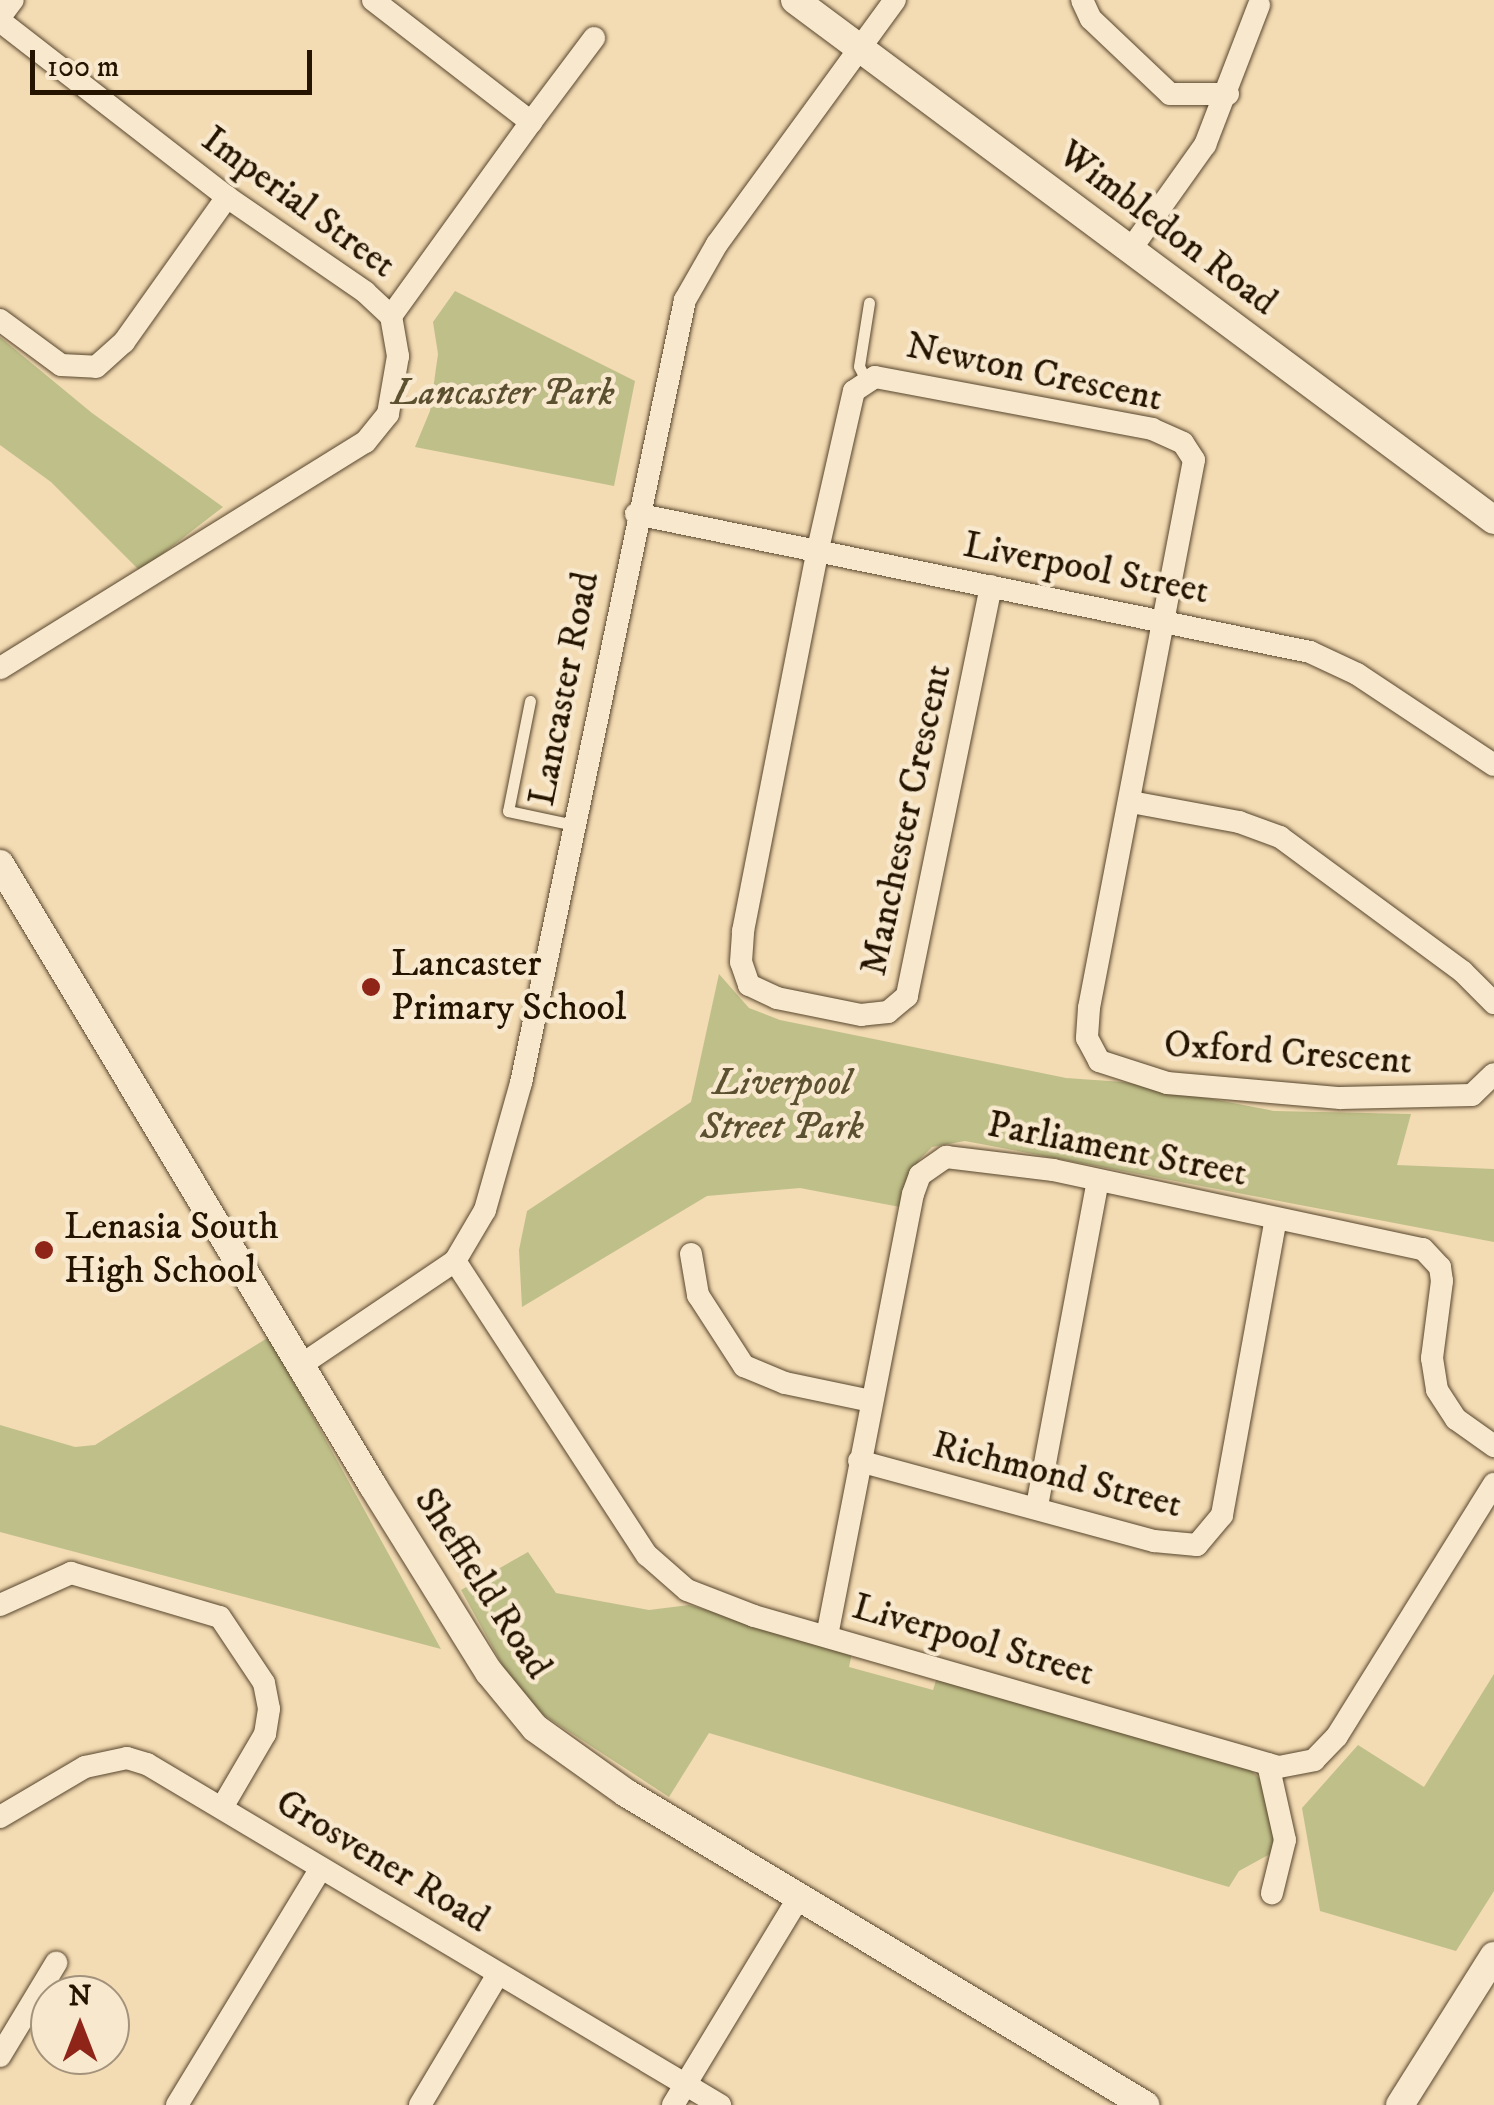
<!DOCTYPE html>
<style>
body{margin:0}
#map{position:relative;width:1494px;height:2105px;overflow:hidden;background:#f3dbb3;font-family:"IM FELL DW Pica",serif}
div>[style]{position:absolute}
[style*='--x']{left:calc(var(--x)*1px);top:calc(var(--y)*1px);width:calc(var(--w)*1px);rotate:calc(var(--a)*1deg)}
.green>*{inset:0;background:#bfbf89}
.roads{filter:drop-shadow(0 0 2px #58462d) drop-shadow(0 0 2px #58462d)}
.service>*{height:11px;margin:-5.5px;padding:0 5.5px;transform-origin:5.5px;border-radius:5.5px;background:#f7e8ce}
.minor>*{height:22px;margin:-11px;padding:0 11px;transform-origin:11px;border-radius:11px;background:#f7e8ce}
.tertiary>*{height:28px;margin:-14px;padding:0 14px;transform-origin:14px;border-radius:14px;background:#f7e8ce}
.dots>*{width:28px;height:28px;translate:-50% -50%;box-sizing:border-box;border:5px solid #f7e8ce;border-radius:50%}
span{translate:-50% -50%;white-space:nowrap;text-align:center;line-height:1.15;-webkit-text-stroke:9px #f7e8ce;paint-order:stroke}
.street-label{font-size:38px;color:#251400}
.park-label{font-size:38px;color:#5b5030;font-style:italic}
.poi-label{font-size:38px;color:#251400}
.left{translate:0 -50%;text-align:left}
.north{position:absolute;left:30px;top:1975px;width:100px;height:100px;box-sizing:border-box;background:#f7e8ce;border:2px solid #a3937c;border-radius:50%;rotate:0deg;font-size:28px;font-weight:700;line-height:40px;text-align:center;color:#251400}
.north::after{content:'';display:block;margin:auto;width:35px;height:45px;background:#8f2418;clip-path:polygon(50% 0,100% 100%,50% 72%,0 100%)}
.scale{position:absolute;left:30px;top:50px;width:282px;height:45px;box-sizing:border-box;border:5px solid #251400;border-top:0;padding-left:12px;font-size:30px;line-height:35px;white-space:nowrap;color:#251400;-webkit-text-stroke:8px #f7e8ce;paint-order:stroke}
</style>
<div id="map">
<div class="green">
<i style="clip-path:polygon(455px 291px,635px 381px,614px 486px,415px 447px,430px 411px,438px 354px,433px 322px)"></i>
<i style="clip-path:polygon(0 337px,92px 413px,223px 507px,140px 571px,51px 482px,0 445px)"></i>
<i style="clip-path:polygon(719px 974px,749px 1008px,780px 1020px,1066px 1078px,1123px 1082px,1274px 1111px,1411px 1114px,1397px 1165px,1494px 1169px,1494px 1242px,965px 1141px,932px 1147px,919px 1160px,900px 1207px,800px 1188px,707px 1196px,522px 1307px,519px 1250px,527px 1211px,691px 1102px)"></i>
<i style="clip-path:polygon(269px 1337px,441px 1649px,0 1532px,0 1425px,75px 1447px,95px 1445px)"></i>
<i style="clip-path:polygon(528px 1552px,556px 1593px,649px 1610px,689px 1605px,852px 1653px,849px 1667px,933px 1690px,937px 1677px,1251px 1770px,1261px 1780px,1276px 1840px,1270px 1854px,1239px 1871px,1229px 1887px,709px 1733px,669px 1797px,542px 1714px,504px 1668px,461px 1590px)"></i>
<i style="clip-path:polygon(1494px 1674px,1494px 1891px,1456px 1951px,1320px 1911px,1302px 1808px,1358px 1745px,1424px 1787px)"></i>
</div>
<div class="roads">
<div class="service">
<i style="--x:865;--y:378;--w:13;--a:-117"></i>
<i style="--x:859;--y:366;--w:64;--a:-81"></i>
<i style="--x:530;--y:701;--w:112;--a:101.3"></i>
<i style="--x:508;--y:811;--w:67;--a:12"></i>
</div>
<div class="minor">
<i style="--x:373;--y:0;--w:200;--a:37.7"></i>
<i style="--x:531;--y:122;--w:239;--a:125.8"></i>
<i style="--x:1082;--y:0;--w:21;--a:65"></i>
<i style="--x:1091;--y:19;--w:109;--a:43.5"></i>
<i style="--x:1170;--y:94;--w:58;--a:0"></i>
<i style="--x:0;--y:17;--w:21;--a:-53"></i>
<i style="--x:0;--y:21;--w:287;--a:37.8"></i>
<i style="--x:227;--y:197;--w:168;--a:34.5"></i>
<i style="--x:365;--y:292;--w:35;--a:43"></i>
<i style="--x:391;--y:316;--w:41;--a:80.1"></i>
<i style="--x:398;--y:356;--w:59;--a:99.8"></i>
<i style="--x:388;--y:414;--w:36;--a:129"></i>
<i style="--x:365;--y:442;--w:429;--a:148.2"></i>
<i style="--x:531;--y:122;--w:105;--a:-53.1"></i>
<i style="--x:1131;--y:249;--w:128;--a:-54.6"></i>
<i style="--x:1205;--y:145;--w:150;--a:-68.9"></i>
<i style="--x:0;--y:320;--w:76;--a:36.4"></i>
<i style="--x:61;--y:365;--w:35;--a:3"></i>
<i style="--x:96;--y:367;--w:38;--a:-42"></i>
<i style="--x:124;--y:342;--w:178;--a:-54.6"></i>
<i style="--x:636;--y:514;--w:688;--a:11.57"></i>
<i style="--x:1310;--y:652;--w:52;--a:25.1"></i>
<i style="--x:1357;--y:674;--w:164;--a:33.6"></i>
<i style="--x:991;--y:586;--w:419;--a:101.6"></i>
<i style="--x:907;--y:996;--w:25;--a:140"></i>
<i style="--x:888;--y:1012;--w:27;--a:174"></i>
<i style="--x:861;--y:1015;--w:86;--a:-168.6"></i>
<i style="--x:777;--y:998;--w:31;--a:-155"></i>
<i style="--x:749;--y:985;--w:24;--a:-109"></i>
<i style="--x:741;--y:962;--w:31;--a:-86"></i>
<i style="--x:743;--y:931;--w:389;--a:-78.9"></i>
<i style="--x:818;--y:549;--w:162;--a:-77.2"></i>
<i style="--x:854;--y:391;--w:25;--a:-34"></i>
<i style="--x:875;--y:377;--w:282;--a:10.6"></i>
<i style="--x:1152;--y:429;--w:34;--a:24"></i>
<i style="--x:1183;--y:443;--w:20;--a:57"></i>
<i style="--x:1194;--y:460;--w:558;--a:100.85"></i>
<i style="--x:1089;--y:1008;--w:30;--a:94"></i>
<i style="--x:1087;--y:1038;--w:26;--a:62"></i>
<i style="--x:1099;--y:1061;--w:71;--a:17.9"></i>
<i style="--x:1167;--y:1083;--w:174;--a:5"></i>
<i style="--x:1340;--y:1098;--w:132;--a:-1.3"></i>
<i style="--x:1472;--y:1095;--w:30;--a:-44"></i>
<i style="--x:1131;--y:802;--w:110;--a:10.5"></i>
<i style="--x:1239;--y:822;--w:44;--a:20.1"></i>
<i style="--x:1280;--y:837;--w:227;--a:36.4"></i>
<i style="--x:1463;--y:972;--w:44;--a:45"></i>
<i style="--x:691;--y:1254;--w:42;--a:80.3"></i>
<i style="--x:698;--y:1295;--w:85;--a:57.1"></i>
<i style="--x:744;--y:1366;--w:44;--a:22.5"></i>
<i style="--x:785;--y:1383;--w:88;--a:11.8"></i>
<i style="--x:455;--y:1261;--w:351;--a:56.9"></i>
<i style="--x:647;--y:1555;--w:53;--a:41.2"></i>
<i style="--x:687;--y:1590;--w:72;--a:21.2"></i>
<i style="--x:754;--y:1616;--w:546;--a:16.05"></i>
<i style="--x:1279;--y:1767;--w:36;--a:-11"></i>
<i style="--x:1314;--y:1760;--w:33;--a:-46"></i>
<i style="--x:1337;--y:1736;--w:297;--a:-58.1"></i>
<i style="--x:301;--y:1365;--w:186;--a:-34"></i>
<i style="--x:455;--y:1261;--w:59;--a:-59.5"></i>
<i style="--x:485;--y:1210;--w:132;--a:-74.2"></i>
<i style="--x:521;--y:1083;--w:800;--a:-78.17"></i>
<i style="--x:685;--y:300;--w:64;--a:-60.3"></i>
<i style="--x:717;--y:244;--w:302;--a:-53.9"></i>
<i style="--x:859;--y:1461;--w:306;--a:15.2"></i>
<i style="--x:1154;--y:1541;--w:43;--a:5.3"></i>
<i style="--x:1197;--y:1545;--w:39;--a:-50"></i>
<i style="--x:1222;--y:1515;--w:301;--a:-79.7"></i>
<i style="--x:1037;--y:1506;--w:331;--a:-79.4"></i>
<i style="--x:0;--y:1605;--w:78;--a:-24.3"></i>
<i style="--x:71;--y:1573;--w:155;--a:16.5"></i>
<i style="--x:220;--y:1617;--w:79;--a:56.3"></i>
<i style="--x:264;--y:1683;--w:26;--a:79"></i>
<i style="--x:269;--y:1709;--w:25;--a:99"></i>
<i style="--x:265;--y:1734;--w:83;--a:120.3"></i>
<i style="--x:827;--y:1636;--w:450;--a:-79"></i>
<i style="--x:913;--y:1194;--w:20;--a:-70"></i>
<i style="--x:920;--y:1175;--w:32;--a:-35"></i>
<i style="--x:946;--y:1157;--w:108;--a:6.9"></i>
<i style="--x:1053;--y:1170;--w:378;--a:12.1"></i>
<i style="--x:1423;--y:1249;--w:25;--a:47"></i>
<i style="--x:1440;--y:1267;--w:14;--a:82"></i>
<i style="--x:1442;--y:1281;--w:78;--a:97.4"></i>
<i style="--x:1432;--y:1358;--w:32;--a:81"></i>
<i style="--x:1437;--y:1390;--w:35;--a:57"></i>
<i style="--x:1456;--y:1419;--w:47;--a:35.4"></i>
<i style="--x:1268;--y:1764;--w:78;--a:77.4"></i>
<i style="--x:1285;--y:1840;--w:55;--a:103.8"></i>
<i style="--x:0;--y:1817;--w:99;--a:-30.5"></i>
<i style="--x:85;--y:1767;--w:43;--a:-12.1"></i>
<i style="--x:127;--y:1758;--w:21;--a:17"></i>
<i style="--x:147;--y:1764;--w:667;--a:30.76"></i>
<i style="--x:0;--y:2056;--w:109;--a:-58.9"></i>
<i style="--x:177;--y:2105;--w:277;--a:-58.7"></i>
<i style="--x:420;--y:2105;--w:152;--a:-59.2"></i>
<i style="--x:673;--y:2105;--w:245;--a:-58.8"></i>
</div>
<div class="tertiary">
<i style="--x:795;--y:0;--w:871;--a:36.65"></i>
<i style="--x:0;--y:864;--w:725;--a:59.05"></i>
<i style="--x:373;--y:1486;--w:219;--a:58.1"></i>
<i style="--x:489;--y:1672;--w:72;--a:50.6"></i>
<i style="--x:535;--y:1728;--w:112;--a:35.5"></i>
<i style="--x:626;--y:1793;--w:606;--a:31.01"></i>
<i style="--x:1400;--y:2105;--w:176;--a:-57.8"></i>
</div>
</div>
<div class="dots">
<i style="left:371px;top:987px;background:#8f2418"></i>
<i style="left:44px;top:1250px;background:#8f2418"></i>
</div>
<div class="street-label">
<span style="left:298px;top:203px;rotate:36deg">Imperial Street</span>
<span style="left:1167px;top:229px;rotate:37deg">Wimbledon Road</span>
<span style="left:1034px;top:373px;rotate:12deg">Newton Crescent</span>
<span style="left:1086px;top:569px;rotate:11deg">Liverpool Street</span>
<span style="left:565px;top:689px;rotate:-79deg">Lancaster Road</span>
<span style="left:907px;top:820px;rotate:-78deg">Manchester Crescent</span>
<span style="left:1288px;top:1054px;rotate:4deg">Oxford Crescent</span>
<span style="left:1117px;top:1150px;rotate:11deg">Parliament Street</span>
<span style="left:1057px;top:1476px;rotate:14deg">Richmond Street</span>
<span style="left:482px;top:1584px;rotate:57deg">Sheffield Road</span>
<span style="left:973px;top:1641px;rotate:16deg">Liverpool Street</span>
<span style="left:382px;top:1862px;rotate:31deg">Grosvener Road</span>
</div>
<div class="park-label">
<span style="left:503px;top:394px">Lancaster Park</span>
<span style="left:782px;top:1106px">Liverpool<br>Street Park</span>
</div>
<div class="poi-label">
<span class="left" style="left:391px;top:987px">Lancaster<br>Primary School</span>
<span class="left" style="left:64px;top:1250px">Lenasia South<br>High School</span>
</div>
<div class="north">N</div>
<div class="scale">100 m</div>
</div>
